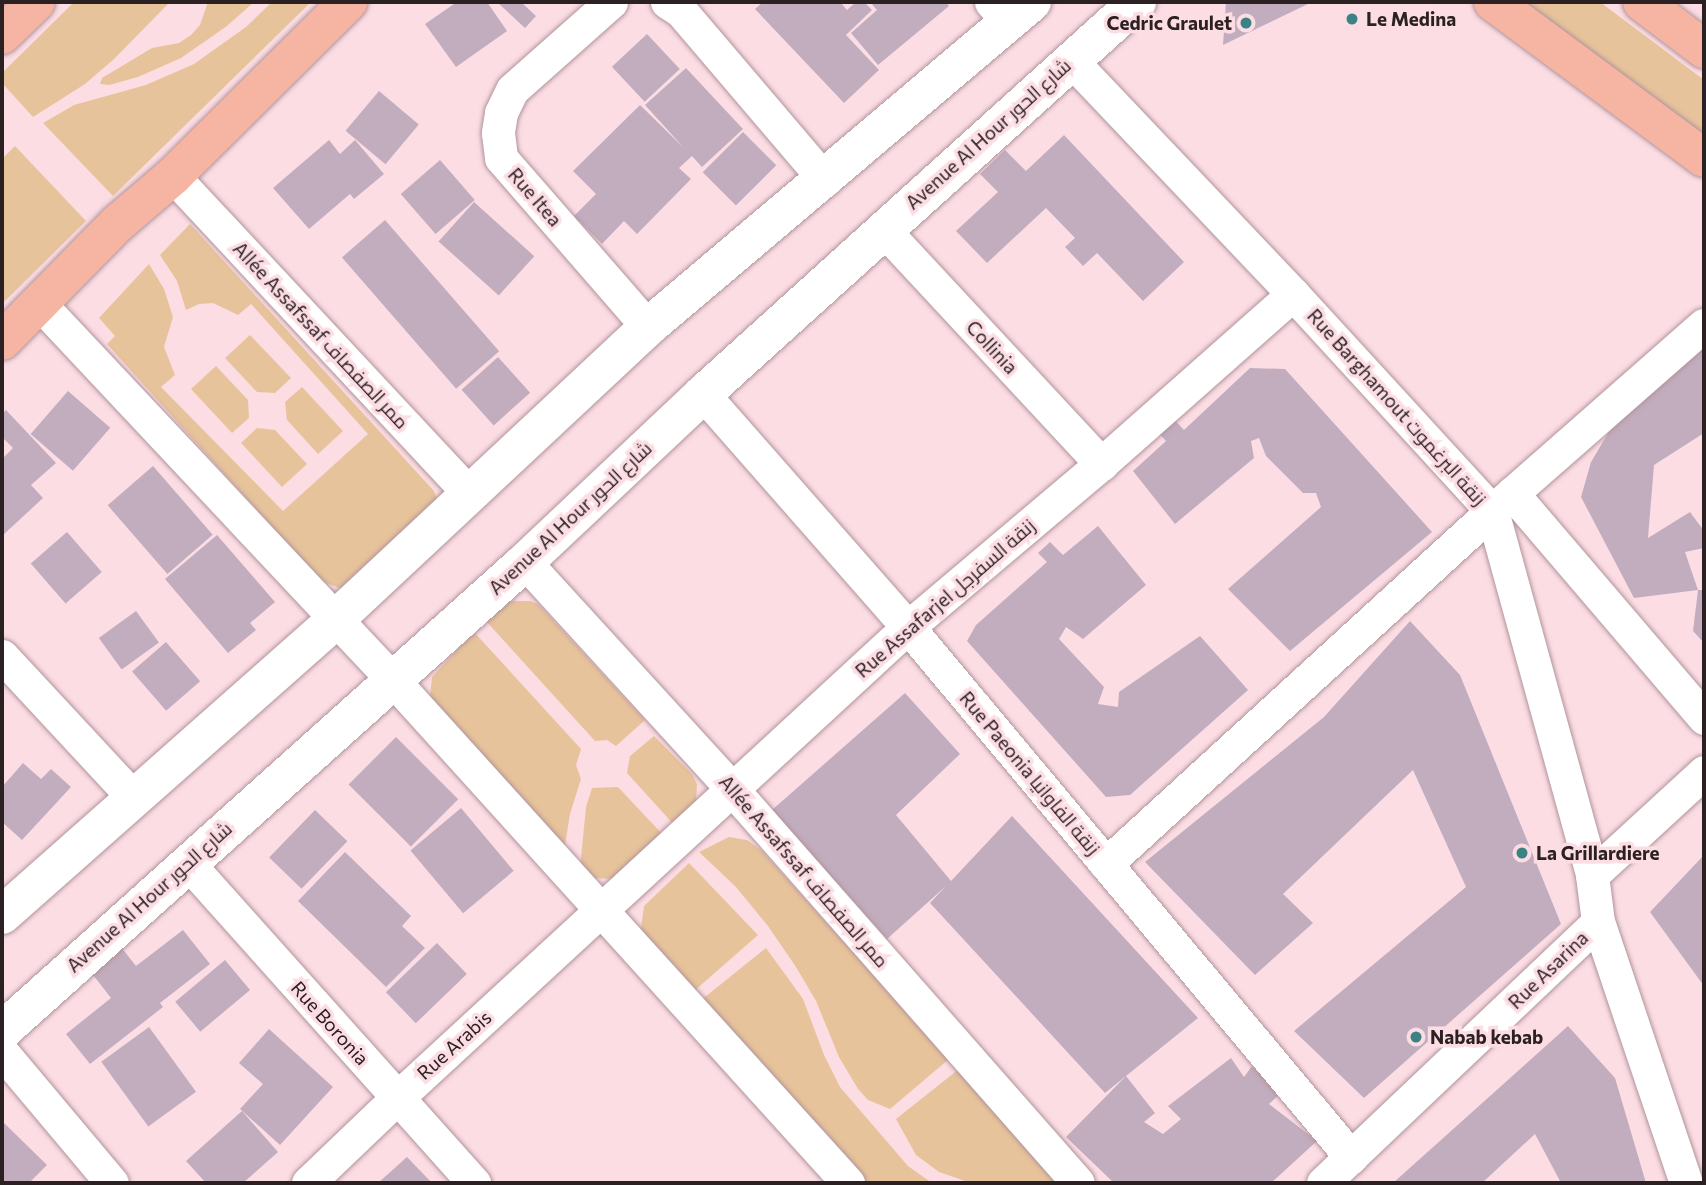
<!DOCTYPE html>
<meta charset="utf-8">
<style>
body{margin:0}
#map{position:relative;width:1706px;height:1185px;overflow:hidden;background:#fcdde4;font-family:Commissioner,Cairo,sans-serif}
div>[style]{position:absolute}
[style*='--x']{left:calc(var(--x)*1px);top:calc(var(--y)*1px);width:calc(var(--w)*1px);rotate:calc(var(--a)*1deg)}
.green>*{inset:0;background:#e7c39b}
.building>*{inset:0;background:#c2adbf;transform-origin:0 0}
.roads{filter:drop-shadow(0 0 2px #b1949b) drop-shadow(0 0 2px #b1949b)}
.street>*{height:33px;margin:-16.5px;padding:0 16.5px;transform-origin:16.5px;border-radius:16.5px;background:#fff}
.secondary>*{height:38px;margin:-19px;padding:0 19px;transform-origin:19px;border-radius:19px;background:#fff}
.primary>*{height:38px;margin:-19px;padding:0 19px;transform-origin:19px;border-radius:19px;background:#f6b5a3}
.dots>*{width:19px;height:19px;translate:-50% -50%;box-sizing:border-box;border:4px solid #fcdde4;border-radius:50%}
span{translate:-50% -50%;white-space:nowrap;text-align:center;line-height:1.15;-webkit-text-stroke:7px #fcdde4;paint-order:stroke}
.poi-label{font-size:19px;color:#2b2022;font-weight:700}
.left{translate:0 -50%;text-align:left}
.right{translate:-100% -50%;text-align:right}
.street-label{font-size:19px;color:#2b2022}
.frame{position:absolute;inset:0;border:4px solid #2b2022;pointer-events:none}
</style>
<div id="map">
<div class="green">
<i style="clip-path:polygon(74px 2px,170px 2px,114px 59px,85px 84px,33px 117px,2px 83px,2px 73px)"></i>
<i style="clip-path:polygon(208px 2px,254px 2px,227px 26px,181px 58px,138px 77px,109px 85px,100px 84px,102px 78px,152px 48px,179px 43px,191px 35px,200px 25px)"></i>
<i style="clip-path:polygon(272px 2px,311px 2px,113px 196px,43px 123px,74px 105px,146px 85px,194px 64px,246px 27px)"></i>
<i style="clip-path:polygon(1525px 2px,1600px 2px,1704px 80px,1704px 136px)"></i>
<i style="clip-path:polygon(15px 146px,86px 221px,2px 304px,2px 159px)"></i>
<i style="clip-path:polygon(190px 224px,434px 491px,437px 499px,345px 590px,321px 581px,107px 344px,115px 336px,99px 318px,149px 264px,164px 289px,173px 317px,164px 347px,175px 375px,161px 387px,283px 511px,368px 434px,251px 304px,238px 315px,213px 303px,199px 304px,186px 310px,177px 281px,160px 255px)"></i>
<i style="clip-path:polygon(250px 335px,291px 378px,275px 393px,257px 392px,225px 358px)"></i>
<i style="clip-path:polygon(216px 366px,248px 400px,249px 418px,232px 433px,191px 389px)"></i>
<i style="clip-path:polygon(302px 387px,343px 431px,318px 454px,287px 420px,285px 402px)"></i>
<i style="clip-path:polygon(257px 428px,275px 430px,307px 464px,282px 487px,241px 443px)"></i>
<i style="clip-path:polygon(511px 601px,530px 601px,538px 604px,645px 720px,616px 746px,607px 740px,595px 741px,486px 621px)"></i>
<i style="clip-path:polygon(474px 632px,581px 749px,576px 765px,581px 779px,570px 814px,564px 851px,430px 697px,432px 677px)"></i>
<i style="clip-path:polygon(654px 736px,692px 774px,697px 784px,696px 804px,676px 827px,627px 773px,630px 756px)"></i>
<i style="clip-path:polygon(618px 787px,665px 837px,615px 879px,595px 878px,580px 868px,586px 807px,592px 788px)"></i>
<i style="clip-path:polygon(729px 837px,747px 840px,761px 850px,949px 1059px,890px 1109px,868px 1100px,858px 1089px,839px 1057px,816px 1001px,796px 967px,768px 926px,736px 887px,699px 852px)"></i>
<i style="clip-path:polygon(689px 863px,758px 935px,693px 992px,645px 939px,641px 929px,644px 906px)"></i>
<i style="clip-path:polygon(766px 948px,803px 999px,824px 1055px,840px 1087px,908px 1166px,932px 1183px,865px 1183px,700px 1001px)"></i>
<i style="clip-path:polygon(959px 1069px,1060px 1183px,971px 1183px,939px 1172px,916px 1155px,896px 1119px)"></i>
</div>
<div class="building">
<i style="clip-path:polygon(457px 2px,487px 2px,507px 31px,456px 67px,425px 24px)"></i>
<i style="clip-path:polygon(497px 2px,525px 2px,523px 4px,536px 16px,525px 28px)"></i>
<i style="clip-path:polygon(763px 2px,840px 2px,847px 10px,856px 2px,864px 2px,872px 10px,846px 35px,879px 70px,844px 103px,755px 9px)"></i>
<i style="clip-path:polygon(870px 2px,946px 2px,949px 6px,878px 65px,851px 33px,877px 10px)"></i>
<i style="clip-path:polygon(1226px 2px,1312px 2px,1223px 45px)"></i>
<i style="left:647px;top:34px;width:48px;height:48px;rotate:47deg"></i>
<i style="clip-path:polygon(686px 68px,743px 129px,702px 167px,692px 156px,679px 168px,691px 179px,637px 234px,624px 221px,602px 244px,574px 216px,596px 194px,573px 171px,640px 105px,684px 148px,645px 105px)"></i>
<i style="left:379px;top:91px;width:52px;height:52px;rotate:40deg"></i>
<i style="left:743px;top:132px;width:47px;height:57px;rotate:45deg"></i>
<i style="clip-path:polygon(1064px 135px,1184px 262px,1143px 301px,1097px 253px,1083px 266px,1065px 247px,1075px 238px,1046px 208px,987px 263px,956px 231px,998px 192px,980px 174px,1005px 150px,1026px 171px)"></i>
<i style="clip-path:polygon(329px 140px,340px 154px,355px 140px,384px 174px,354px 199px,350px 194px,309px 229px,273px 188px)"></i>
<i style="left:440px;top:160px;width:53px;height:52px;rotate:49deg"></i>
<i style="left:474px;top:202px;width:81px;height:53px;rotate:42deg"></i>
<i style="left:385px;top:220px;width:174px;height:57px;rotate:49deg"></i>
<i style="clip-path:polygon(1704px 339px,1704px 433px,1654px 465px,1648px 538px,1690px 512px,1704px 531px,1704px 548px,1685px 552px,1698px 590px,1634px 598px,1581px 497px,1591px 462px,1620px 413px)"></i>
<i style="left:498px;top:357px;width:48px;height:49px;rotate:48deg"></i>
<i style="clip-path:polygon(1250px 368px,1285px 369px,1432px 532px,1290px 651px,1228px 589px,1321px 507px,1316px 493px,1303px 493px,1266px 456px,1259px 438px,1251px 441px,1254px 458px,1175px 524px,1133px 471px,1166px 441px,1153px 427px,1171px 416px,1184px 430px)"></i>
<i style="left:68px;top:391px;width:56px;height:57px;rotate:41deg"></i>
<i style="clip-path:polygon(6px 410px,56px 463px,31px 485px,43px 498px,2px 536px,2px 459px,13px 448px,2px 437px,2px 414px)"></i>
<i style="left:153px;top:466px;width:91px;height:60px;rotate:49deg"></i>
<i style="clip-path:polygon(1098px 526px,1146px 585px,1083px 639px,1066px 627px,1059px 639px,1104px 687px,1098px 704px,1118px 707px,1119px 692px,1200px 636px,1248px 690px,1130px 795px,1106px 797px,967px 641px,976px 625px,1047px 562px,1038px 553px,1050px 542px,1063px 555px)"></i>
<i style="left:67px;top:532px;width:53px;height:48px;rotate:49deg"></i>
<i style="clip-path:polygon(217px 535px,275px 602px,250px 623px,256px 630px,228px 653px,165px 579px)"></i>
<i style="clip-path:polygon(1698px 590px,1704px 590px,1704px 643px,1693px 631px)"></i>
<i style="left:136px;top:611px;width:39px;height:46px;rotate:54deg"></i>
<i style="clip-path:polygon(1410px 621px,1460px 675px,1561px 924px,1364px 1098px,1294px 1031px,1466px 887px,1413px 770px,1283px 894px,1313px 923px,1255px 975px,1145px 862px,1324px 717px)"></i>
<i style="left:166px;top:642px;width:52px;height:45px;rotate:49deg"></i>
<i style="clip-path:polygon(905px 693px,960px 754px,896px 815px,951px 881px,1012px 816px,1198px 1018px,1126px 1076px,1155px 1113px,1144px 1122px,1163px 1134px,1181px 1119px,1168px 1106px,1231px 1058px,1244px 1077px,1252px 1066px,1280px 1094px,1269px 1104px,1317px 1141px,1271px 1183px,1114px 1183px,1066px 1137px,1126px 1076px,1105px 1093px,930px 903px,946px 886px,887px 939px,772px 810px)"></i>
<i style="left:396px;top:737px;width:88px;height:67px;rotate:45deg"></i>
<i style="clip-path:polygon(23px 763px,41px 779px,51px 769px,71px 787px,22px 840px,2px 822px,2px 787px)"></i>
<i style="left:461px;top:808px;width:82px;height:66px;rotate:50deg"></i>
<i style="left:315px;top:810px;width:45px;height:66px;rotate:44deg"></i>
<i style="clip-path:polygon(345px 852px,411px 916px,402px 926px,425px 948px,386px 987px,298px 901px)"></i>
<i style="clip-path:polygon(1704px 855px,1704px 986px,1650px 912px)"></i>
<i style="clip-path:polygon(183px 930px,210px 964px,160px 1003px,163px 1007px,90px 1064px,66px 1034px,111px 998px,90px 971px,121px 947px,136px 966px)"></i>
<i style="left:437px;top:943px;width:43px;height:71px;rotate:46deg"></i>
<i style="left:225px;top:960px;width:39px;height:65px;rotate:50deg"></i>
<i style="clip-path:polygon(1568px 1026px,1615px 1078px,1646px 1183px,1561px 1183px,1535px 1134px,1482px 1183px,1393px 1183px)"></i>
<i style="left:149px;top:1027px;width:80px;height:59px;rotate:54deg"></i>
<i style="clip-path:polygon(269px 1029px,333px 1087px,280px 1145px,240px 1109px,263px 1084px,239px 1063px)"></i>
<i style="clip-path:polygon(242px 1111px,278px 1152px,243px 1183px,206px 1183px,186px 1161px)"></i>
<i style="clip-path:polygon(2px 1121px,47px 1165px,29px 1183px,2px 1183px)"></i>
<i style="clip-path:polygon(407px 1157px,432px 1183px,378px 1183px)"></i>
</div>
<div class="roads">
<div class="street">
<i style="--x:611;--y:2;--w:132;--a:138.4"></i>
<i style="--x:512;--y:90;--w:25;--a:116"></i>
<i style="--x:501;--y:113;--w:20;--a:99"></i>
<i style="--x:498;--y:133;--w:25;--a:83"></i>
<i style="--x:501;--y:158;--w:224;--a:49"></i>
<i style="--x:667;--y:2;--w:17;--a:33"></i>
<i style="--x:681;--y:11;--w:222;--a:49.6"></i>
<i style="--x:991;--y:2;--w:28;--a:49"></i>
<i style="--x:1071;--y:60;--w:323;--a:46.5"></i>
<i style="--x:1293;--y:294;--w:294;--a:47.5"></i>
<i style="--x:1492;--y:511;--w:377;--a:74.6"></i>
<i style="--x:173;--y:176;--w:436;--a:47"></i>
<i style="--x:883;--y:229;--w:321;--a:47.1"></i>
<i style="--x:40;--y:304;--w:514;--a:46.81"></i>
<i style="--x:392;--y:679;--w:680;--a:47.86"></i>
<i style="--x:703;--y:394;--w:310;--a:48.7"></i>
<i style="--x:908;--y:627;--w:691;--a:50.11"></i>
<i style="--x:1512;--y:493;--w:296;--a:49.5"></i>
<i style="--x:525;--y:562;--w:307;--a:47.6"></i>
<i style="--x:732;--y:789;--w:524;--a:48.71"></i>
<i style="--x:2;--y:656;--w:192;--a:47.1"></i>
<i style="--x:187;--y:862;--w:431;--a:48.2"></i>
<i style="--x:1106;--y:864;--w:523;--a:-42.44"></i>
<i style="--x:1492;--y:511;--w:282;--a:-41.3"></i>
<i style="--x:2;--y:1052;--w:171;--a:50"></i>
<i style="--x:308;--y:1183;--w:123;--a:-43.7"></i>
<i style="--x:397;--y:1098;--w:695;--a:-42.67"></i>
<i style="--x:908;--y:627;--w:253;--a:-40.2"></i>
<i style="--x:1101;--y:464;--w:256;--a:-41.5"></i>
<i style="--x:1323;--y:1183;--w:379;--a:-43.5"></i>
<i style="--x:1686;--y:1183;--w:275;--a:-108.6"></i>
<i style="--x:1598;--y:922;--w:47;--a:-97.3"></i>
<i style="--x:1592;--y:875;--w:152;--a:-42.6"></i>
</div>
<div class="secondary">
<i style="--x:2;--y:915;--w:446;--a:-41.5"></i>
<i style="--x:336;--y:619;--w:427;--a:-43.1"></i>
<i style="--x:648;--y:327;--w:503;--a:-40.24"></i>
<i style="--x:2;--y:1031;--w:702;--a:-41.88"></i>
<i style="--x:525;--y:562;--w:245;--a:-43.3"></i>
<i style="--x:703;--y:394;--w:585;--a:-42.09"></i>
</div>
<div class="primary">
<i style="--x:1493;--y:2;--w:262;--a:36.5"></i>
<i style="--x:1642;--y:2;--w:78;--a:37.2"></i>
<i style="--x:2;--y:35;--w:47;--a:-44.1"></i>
<i style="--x:2;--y:341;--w:164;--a:-45.5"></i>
<i style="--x:117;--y:224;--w:74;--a:-40.6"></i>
<i style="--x:173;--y:176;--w:247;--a:-44.8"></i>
</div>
</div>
<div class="dots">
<i style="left:1352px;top:19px;background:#3a8284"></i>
<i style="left:1246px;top:23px;background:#3a8284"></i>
<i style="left:1522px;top:853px;background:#3a8284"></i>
<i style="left:1416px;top:1037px;background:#3a8284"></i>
</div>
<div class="poi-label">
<span class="left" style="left:1366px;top:19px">Le Medina</span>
<span class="right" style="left:1232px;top:23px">Cedric Graulet</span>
<span class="left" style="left:1536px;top:853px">La Grillardiere</span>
<span class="left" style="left:1430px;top:1037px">Nabab kebab</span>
</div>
<div class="street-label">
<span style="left:988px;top:134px;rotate:-42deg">Avenue Al Hour شارع الحور</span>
<span style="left:535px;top:197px;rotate:49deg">Rue Itea</span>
<span style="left:321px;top:335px;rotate:47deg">Allée Assafssaf ممر الصفصاف</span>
<span style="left:992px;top:347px;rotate:47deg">Collinia</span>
<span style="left:1397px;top:407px;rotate:48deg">Rue Barghamout زنقة البرغموت</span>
<span style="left:570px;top:518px;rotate:-43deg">Avenue Al Hour شارع الحور</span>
<span style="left:945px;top:598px;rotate:-41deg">Rue Assafarjel زنقة السفرجل</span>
<span style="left:1030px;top:773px;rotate:50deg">Rue Paeonia زنقة الفاوانيا</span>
<span style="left:804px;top:871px;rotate:49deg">Allée Assafssaf ممر الصفصاف</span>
<span style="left:149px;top:897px;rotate:-42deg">Avenue Al Hour شارع الحور</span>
<span style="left:1548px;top:970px;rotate:-44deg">Rue Asarina</span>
<span style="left:330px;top:1023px;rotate:48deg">Rue Boronia</span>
<span style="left:454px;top:1045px;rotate:-42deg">Rue Arabis</span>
</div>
<div class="frame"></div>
</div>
